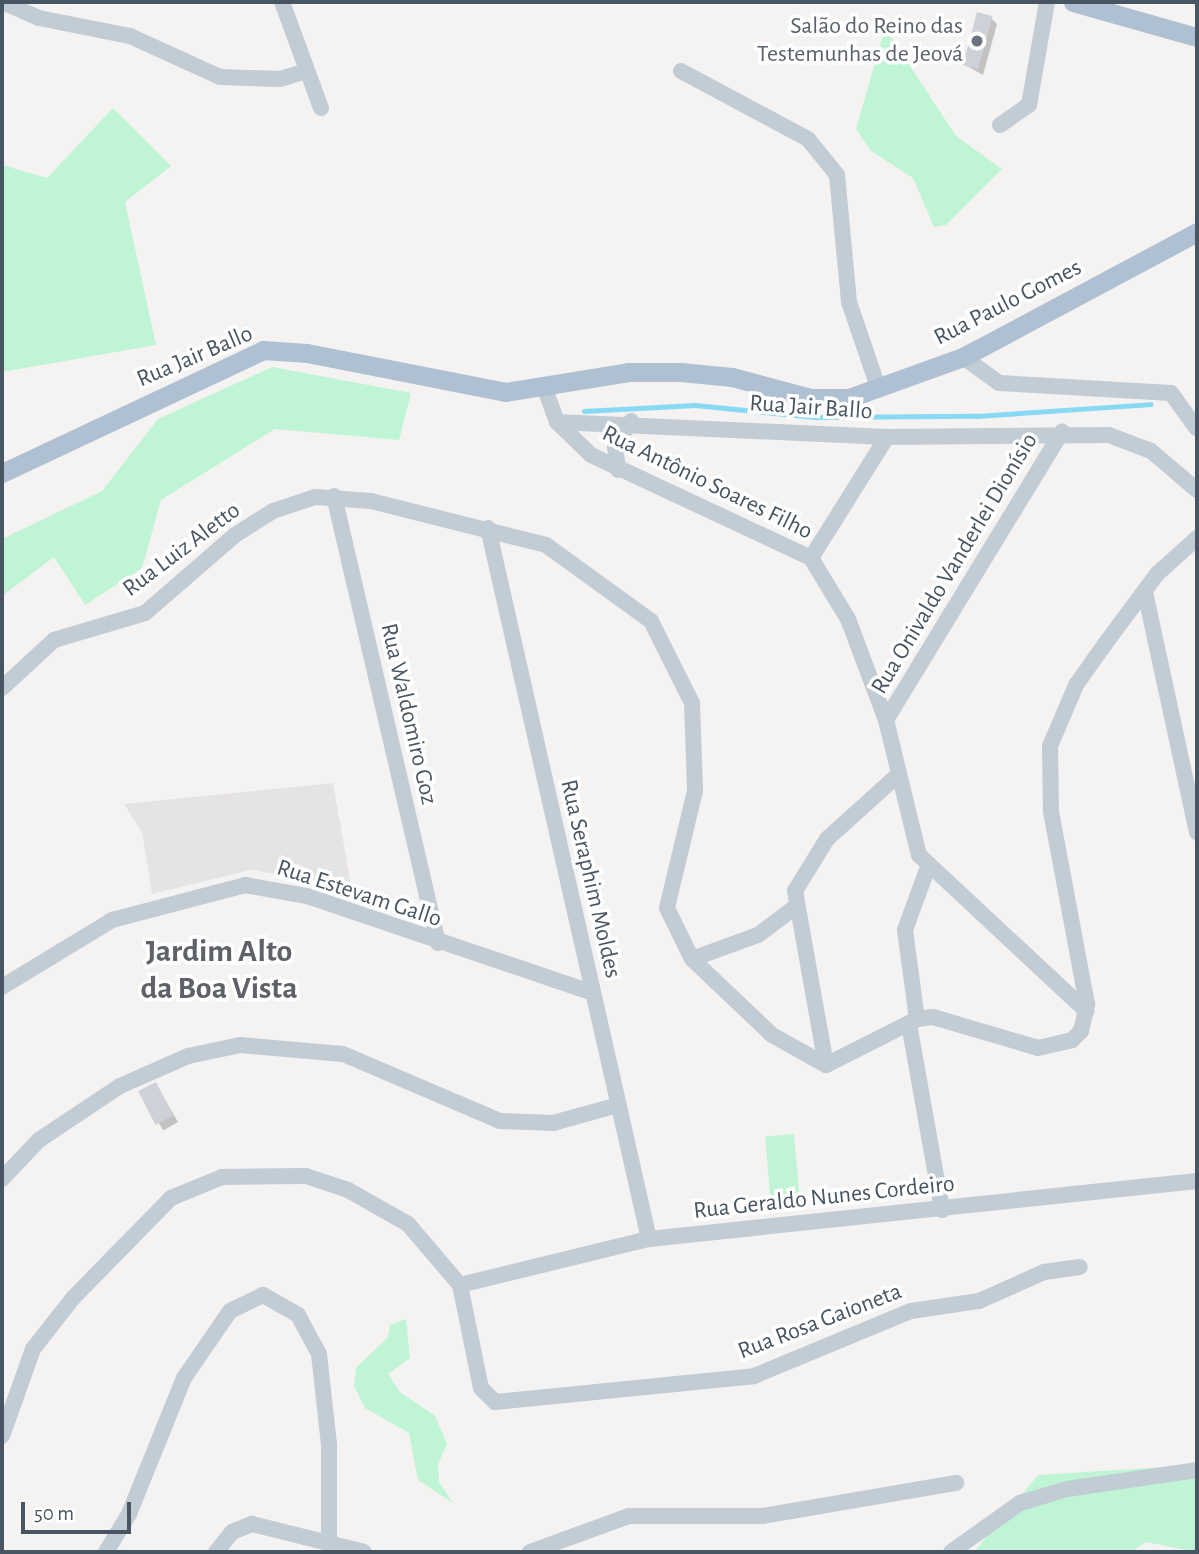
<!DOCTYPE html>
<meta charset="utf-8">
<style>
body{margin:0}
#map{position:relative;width:1199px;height:1554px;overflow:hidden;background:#f5f2f2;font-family:"Alegreya Sans",sans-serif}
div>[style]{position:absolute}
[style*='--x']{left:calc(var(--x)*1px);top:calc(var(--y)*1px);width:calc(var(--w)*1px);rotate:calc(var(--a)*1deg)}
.education>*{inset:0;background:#e6e3e4}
.green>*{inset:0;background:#bff4d5;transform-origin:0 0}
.shadow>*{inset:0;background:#0003;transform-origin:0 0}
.stream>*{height:4.5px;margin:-2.25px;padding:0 2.25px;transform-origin:2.25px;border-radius:2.25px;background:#88daf4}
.building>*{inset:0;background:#ced1d8;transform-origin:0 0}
.minor>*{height:16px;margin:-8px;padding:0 8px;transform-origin:8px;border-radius:8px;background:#c2ccd5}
.major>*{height:19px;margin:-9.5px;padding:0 9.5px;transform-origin:9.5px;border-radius:9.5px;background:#b0c0d3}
.dots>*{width:19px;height:19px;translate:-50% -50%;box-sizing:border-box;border:4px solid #fff;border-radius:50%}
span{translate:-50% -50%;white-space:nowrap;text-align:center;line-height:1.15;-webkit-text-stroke:7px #fff;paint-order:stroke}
.worship-label{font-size:24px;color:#5b616d}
.right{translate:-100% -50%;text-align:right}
.street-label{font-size:24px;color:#485562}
.district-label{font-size:32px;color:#5e6268;font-weight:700}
.frame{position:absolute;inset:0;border:4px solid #485562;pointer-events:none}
.scale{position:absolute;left:21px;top:1502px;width:110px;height:32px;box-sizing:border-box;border:4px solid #485562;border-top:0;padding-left:9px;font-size:21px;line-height:24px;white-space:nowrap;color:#485562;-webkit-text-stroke:5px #fff;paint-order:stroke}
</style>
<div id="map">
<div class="education">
<i style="clip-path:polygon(333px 783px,351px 886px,251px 870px,152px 894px,142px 832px,124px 804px)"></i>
</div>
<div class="green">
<i style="clip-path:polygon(885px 28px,956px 136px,1002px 169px,946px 225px,934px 227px,913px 178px,871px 151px,856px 129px)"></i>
<i style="clip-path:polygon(113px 108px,171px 166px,125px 202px,156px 345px,2px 372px,2px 165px,47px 178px)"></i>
<i style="clip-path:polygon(272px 367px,411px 393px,399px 440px,275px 429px,161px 500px,142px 568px,85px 605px,54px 557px,2px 596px,2px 539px,102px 491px,158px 419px)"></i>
<i style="left:794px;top:1134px;width:63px;height:29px;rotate:85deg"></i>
<i style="clip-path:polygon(406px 1319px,410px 1358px,388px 1374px,400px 1392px,435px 1416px,447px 1444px,438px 1464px,439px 1482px,453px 1503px,418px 1480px,409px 1433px,365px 1408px,354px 1386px,356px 1368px,388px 1337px,390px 1325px)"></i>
<i style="clip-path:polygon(1197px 1465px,1197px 1552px,1146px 1542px,1131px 1552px,974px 1552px,1038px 1475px)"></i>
</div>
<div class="shadow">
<i style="clip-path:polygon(991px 18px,997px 24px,983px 75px,965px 65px)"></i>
<i style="left:156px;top:1084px;width:44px;height:17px;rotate:60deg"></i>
</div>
<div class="stream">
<i style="--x:584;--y:411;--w:111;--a:-3.1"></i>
<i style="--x:695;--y:405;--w:121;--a:5.7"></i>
<i style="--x:815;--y:417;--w:162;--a:-0.4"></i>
<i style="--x:977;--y:416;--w:174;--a:-3.9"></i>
</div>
<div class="building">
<i style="left:977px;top:12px;width:16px;height:55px;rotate:15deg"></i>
<i style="left:156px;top:1082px;width:38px;height:20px;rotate:63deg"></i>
</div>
<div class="minor">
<i style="--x:2;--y:2;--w:40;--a:23.4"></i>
<i style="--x:39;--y:18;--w:93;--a:11.2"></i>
<i style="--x:130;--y:36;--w:99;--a:24.5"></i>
<i style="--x:220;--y:77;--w:60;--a:1.9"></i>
<i style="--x:280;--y:79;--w:27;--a:-17"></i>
<i style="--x:282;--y:2;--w:113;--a:69.8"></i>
<i style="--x:681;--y:71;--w:144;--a:28.2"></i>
<i style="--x:808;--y:139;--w:46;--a:51.1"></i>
<i style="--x:837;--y:175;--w:128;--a:84.6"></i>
<i style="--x:849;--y:302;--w:90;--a:71.2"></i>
<i style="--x:1000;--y:125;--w:35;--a:-35"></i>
<i style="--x:1029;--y:105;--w:105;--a:-80.1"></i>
<i style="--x:963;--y:357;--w:44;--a:35.8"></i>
<i style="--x:999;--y:383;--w:172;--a:3.3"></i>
<i style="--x:1171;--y:393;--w:44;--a:54.2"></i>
<i style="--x:545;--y:389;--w:35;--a:70"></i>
<i style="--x:557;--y:422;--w:47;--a:44.1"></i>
<i style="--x:591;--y:455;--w:243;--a:25.1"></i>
<i style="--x:811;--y:558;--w:71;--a:58.8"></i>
<i style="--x:848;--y:619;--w:108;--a:69.4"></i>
<i style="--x:886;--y:720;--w:139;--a:76.3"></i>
<i style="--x:919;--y:855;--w:229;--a:43"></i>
<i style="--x:557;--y:422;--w:330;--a:2.6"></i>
<i style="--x:887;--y:437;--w:222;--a:-0.5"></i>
<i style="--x:1109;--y:435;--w:45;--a:20.9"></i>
<i style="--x:1151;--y:451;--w:60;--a:40.3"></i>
<i style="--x:618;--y:470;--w:25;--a:-97"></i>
<i style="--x:615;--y:445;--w:29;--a:-56"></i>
<i style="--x:334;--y:496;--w:459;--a:76.9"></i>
<i style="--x:488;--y:528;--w:729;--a:77.24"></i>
<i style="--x:811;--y:558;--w:143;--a:-57.9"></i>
<i style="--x:1145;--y:592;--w:246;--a:77.8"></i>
<i style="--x:2;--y:688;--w:71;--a:-42.7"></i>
<i style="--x:54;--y:640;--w:95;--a:-16.5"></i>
<i style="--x:145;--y:613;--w:119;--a:-40.9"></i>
<i style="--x:235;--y:535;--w:45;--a:-32.3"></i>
<i style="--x:273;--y:511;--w:44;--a:-18.4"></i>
<i style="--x:315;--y:497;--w:56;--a:4.1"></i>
<i style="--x:371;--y:501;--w:180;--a:14.1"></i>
<i style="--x:546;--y:545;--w:130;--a:35.9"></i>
<i style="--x:651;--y:621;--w:92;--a:63.4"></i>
<i style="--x:692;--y:703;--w:88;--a:88"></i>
<i style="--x:695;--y:791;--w:120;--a:103.5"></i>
<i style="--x:667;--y:908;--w:57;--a:63.9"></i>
<i style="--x:692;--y:959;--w:110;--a:43.5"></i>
<i style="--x:772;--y:1035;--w:62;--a:29.1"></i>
<i style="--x:826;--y:1065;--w:102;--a:-26.8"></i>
<i style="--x:917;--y:1019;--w:16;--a:-7"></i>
<i style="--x:933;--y:1017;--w:109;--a:16.4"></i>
<i style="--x:1038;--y:1048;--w:35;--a:-13"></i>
<i style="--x:1072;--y:1040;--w:13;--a:-45"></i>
<i style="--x:1081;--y:1031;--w:28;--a:-77"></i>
<i style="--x:1087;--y:1004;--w:196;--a:-100.6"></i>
<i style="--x:1051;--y:811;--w:65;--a:-90.9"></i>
<i style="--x:1050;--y:746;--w:66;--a:-66.9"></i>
<i style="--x:1076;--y:685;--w:50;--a:-54.7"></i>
<i style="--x:1105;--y:644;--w:87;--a:-53.4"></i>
<i style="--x:1157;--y:574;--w:54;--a:-42"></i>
<i style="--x:886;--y:720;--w:338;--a:-58.6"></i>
<i style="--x:692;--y:959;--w:70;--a:-20"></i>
<i style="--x:758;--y:935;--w:45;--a:-36.9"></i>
<i style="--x:2;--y:987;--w:129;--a:-31.3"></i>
<i style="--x:112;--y:920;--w:138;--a:-14.7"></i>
<i style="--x:245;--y:885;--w:63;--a:10.1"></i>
<i style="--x:307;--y:896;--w:302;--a:18.7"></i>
<i style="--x:917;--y:1019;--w:90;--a:-97.7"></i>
<i style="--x:905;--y:930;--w:70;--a:-70"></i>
<i style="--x:909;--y:1024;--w:189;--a:79.9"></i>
<i style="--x:826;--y:1065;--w:177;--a:-100.1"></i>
<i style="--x:795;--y:891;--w:61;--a:-58.4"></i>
<i style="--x:827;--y:839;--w:97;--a:-42.1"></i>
<i style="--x:2;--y:1179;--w:54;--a:-46.5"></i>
<i style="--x:39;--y:1140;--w:97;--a:-33.7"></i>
<i style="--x:120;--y:1086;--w:74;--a:-23.8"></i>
<i style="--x:188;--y:1056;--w:53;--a:-11.9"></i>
<i style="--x:240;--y:1045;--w:103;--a:5"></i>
<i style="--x:343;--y:1054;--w:171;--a:23.1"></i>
<i style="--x:500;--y:1121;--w:53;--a:2.2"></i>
<i style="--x:553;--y:1123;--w:67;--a:-15.5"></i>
<i style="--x:460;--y:1285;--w:195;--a:-13.7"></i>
<i style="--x:649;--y:1239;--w:551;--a:-6.04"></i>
<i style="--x:2;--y:1436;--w:92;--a:-70.4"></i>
<i style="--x:33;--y:1349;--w:65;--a:-51.9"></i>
<i style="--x:73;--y:1298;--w:140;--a:-45.6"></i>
<i style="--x:171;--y:1198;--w:55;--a:-22.4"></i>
<i style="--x:222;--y:1177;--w:84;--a:-0.7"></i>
<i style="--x:306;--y:1176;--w:44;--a:18.4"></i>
<i style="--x:348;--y:1190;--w:69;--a:29.5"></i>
<i style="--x:408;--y:1224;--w:80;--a:49.6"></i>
<i style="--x:460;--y:1285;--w:105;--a:78.5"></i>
<i style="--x:481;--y:1388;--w:20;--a:45"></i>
<i style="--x:495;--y:1402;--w:260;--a:-5.7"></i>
<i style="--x:754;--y:1376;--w:170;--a:-22.5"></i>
<i style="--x:911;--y:1311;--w:69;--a:-8.4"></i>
<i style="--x:979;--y:1301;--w:71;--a:-24"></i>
<i style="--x:1044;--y:1272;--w:36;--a:-8"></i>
<i style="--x:106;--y:1552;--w:44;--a:-58.8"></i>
<i style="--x:129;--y:1514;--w:147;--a:-68"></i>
<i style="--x:184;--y:1378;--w:81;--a:-55.5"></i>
<i style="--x:230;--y:1311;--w:37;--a:-26"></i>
<i style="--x:263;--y:1295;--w:40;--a:29.7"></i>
<i style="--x:298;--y:1315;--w:44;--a:61.7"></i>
<i style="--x:319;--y:1354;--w:92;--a:83.7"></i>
<i style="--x:329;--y:1445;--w:94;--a:90"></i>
<i style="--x:216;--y:1552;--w:26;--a:-51"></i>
<i style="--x:232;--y:1532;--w:22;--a:-22"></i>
<i style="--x:252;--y:1524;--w:115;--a:14"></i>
<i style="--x:530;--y:1552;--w:105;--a:-20"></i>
<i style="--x:629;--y:1516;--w:133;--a:0"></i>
<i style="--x:762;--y:1516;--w:197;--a:-9.7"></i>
<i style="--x:951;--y:1552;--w:85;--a:-35.4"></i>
<i style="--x:1020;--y:1503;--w:49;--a:-16.6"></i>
<i style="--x:1067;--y:1489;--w:131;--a:-8.3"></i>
</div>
<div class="major">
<i style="--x:1073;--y:2;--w:129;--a:15.8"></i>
<i style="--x:2;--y:473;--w:289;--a:-25.2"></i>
<i style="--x:263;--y:350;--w:44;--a:3.9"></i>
<i style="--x:307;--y:353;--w:202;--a:11.1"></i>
<i style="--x:505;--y:392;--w:125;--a:-9.2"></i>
<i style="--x:628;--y:372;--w:53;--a:0"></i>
<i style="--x:681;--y:372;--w:51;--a:5.6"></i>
<i style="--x:732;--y:377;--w:82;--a:14.9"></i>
<i style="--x:811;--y:398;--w:38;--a:0"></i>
<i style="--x:849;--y:398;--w:121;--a:-19.8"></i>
<i style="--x:963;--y:357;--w:265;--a:-28.1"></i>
</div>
<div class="dots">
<i style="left:977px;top:41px;background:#6b7280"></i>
</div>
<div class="worship-label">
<span class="right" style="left:963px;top:41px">Salão do Reino das<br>Testemunhas de Jeová</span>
</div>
<div class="street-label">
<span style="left:1008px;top:303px;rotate:-27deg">Rua Paulo Gomes</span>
<span style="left:195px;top:357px;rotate:-23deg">Rua Jair Ballo</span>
<span style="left:811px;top:408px;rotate:4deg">Rua Jair Ballo</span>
<span style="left:707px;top:483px;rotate:26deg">Rua Antônio Soares Filho</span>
<span style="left:182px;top:550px;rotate:-37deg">Rua Luiz Aletto</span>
<span style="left:955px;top:564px;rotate:-59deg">Rua Onivaldo Vanderlei Dionísio</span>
<span style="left:408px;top:714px;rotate:77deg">Rua Waldomiro Goz</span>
<span style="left:590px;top:879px;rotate:77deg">Rua Seraphim Moldes</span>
<span style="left:359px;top:894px;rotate:18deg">Rua Estevam Gallo</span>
<span style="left:824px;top:1198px;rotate:-6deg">Rua Geraldo Nunes Cordeiro</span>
<span style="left:820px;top:1322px;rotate:-21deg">Rua Rosa Gaioneta</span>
</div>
<div class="district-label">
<span style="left:219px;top:970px">Jardim Alto<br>da Boa Vista</span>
</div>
<div class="frame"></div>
<div class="scale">50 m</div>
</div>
